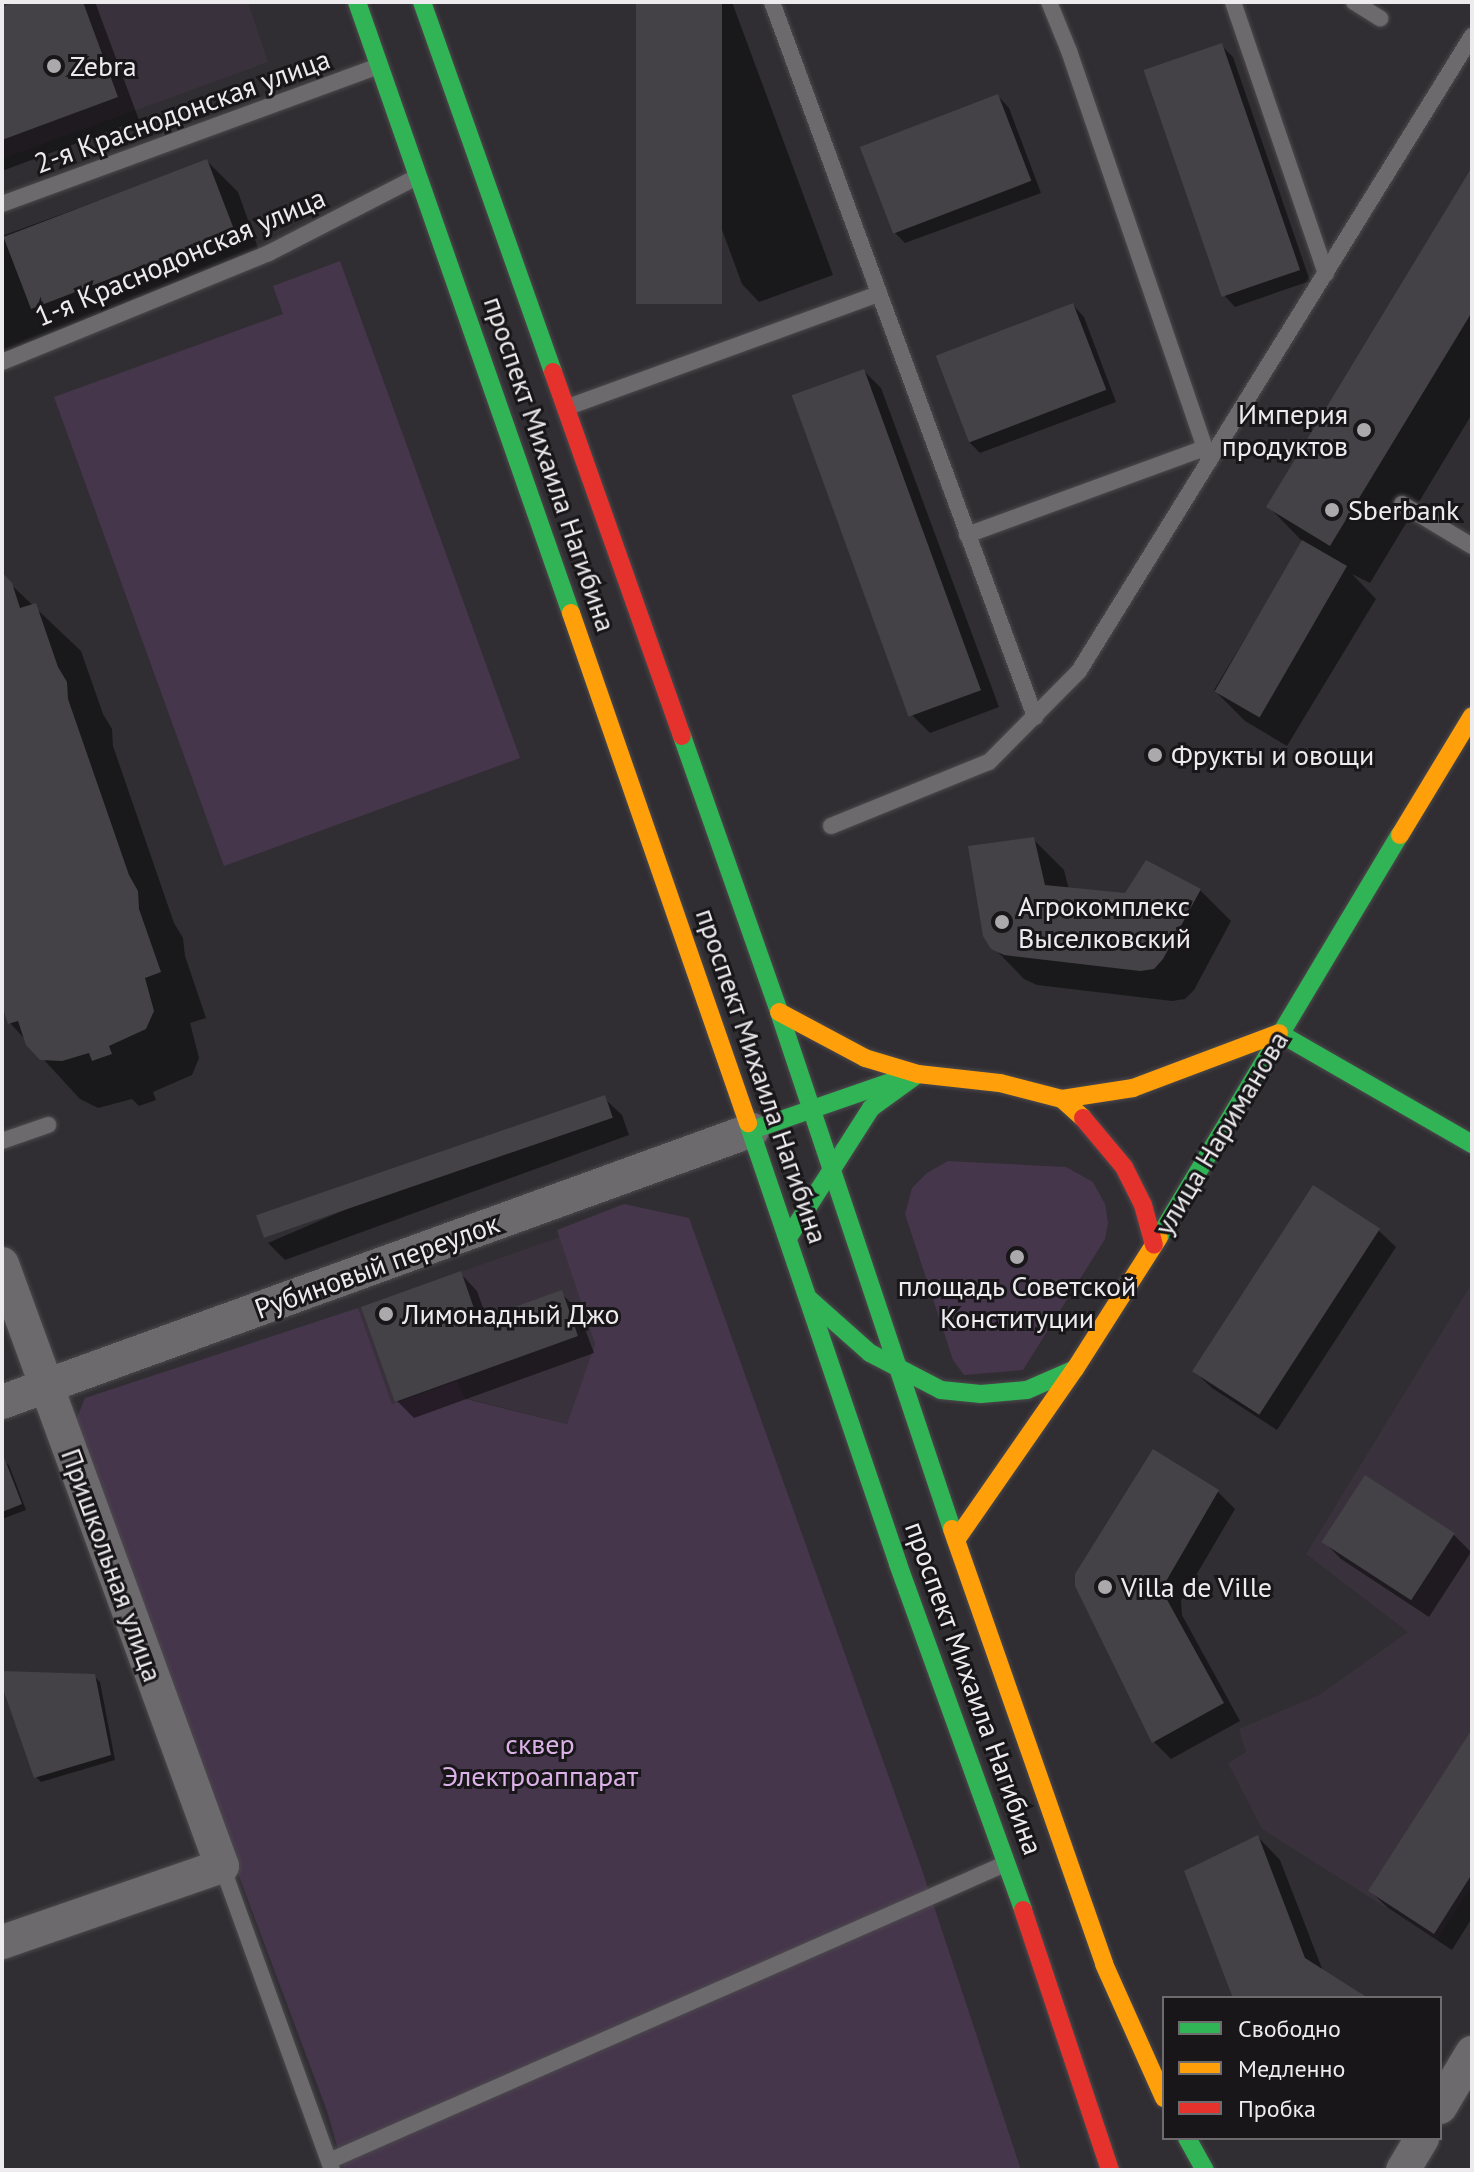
<!DOCTYPE html>
<html>
<head>
<meta charset="utf-8">
<style>
	body { margin:0 }
	#map { position:relative; width:1474px; height:2172px; overflow:hidden; background:#302e32; font-family:"PT Sans",sans-serif }
	div>[style] { position:absolute }
	[style*='--x'] { left:calc(var(--x)*1px); top:calc(var(--y)*1px); width:calc(var(--w)*1px); rotate:calc(var(--a)*1deg) }
	.built>* { inset:0; background:#39313b }
	.green>* { inset:0; background:#46364c }
	.shadow>* { inset:0; background:#0007 }
	.building>* { inset:0; background:#444246; transform-origin:0 0 }
	.roads { filter:drop-shadow(0 0 2px #4c494d) drop-shadow(0 0 2px #4c494d) }
	.lane>* { height:16px; margin:-8px; padding:0 8px; transform-origin:8px; border-radius:8px; background:#6c6a6c }
	.street>* { height:34px; margin:-17px; padding:0 17px; transform-origin:17px; border-radius:17px; background:#6c6a6c }
	.fast>* { height:18px; margin:-9px; padding:0 9px; transform-origin:9px; border-radius:9px; background:#30b455 }
	.slow>* { height:18px; margin:-9px; padding:0 9px; transform-origin:9px; border-radius:9px; background:#ff9f0a }
	.jam>* { height:18px; margin:-9px; padding:0 9px; transform-origin:9px; border-radius:9px; background:#e5322d }
	.dots>* { width:22px; height:22px; translate:-50% -50%; box-sizing:border-box; border:4px solid #181619; border-radius:50% }
	span { translate:-50% -50%; white-space:nowrap; text-align:center; line-height:1.15; -webkit-text-stroke:6px #181619; paint-order:stroke }
	.poi-label { font-size:28px; color:#eeebef }
	.left { translate:0 -50%; text-align:left }
	.right { translate:-100% -50%; text-align:right }
	.street-label { font-size:28px; color:#eeebef }
	.park-label { font-size:28px; color:#dbb1e8 }
	.frame { position:absolute; inset:0; border:4px solid #eeebef; pointer-events:none }
	.legend { position:absolute; left:1162px; top:1996px; width:280px; height:144px; box-sizing:border-box; background:#181619; border:2px solid #6e6b6f; margin:0; padding:10px 14px; list-style:none; font-size:24px; color:#eeebef }
	.legend li { display:flex; align-items:center; gap:16px; height:40px }
	.legend b { width:40px; border:2px solid #6e6b6f }
</style>
</head>
<body>
<div id="map">
	<div class="built">
		<i style="clip-path:polygon(2px 2px,248px 2px,268px 62px,2px 159px)"></i>
		<i style="clip-path:polygon(560px 1237px,595px 1344px,567px 1424px,466px 1398px,457px 1381px,392px 1404px,358px 1308px)"></i>
		<i style="clip-path:polygon(1472px 1283px,1472px 1892px,1468px 1892px,1437px 1940px,1262px 1829px,1228px 1763px,1246px 1752px,1239px 1729px,1319px 1695px,1408px 1632px,1306px 1554px)"></i>
	</div>
	<div class="green">
		<i style="clip-path:polygon(340px 261px,520px 758px,224px 866px,54px 397px,283px 314px,273px 286px)"></i>
		<i style="clip-path:polygon(948px 1161px,1066px 1167px,1093px 1182px,1105px 1204px,1108px 1223px,1105px 1239px,1023px 1370px,964px 1375px,953px 1360px,905px 1214px,912px 1188px,927px 1173px)"></i>
		<i style="clip-path:polygon(624px 1204px,689px 1218px,920px 1864px,1021px 2170px,344px 2170px,327px 2111px,72px 1430px,85px 1398px,358px 1308px,392px 1404px,457px 1381px,466px 1399px,567px 1424px,595px 1344px,557px 1230px)"></i>
	</div>
	<div class="shadow">
		<i style="clip-path:polygon(20px 2px,95px 2px,139px 120px,2px 171px,2px 9px)"></i>
		<i style="clip-path:polygon(638px 2px,732px 2px,833px 275px,759px 302px,742px 284px)"></i>
		<i style="clip-path:polygon(1221px 45px,1233px 57px,1310px 281px,1235px 307px,1224px 295px)"></i>
		<i style="clip-path:polygon(998px 96px,1009px 108px,1041px 193px,905px 243px,893px 231px)"></i>
		<i style="clip-path:polygon(207px 161px,238px 192px,263px 262px,2px 357px,2px 236px)"></i>
		<i style="clip-path:polygon(1472px 171px,1472px 414px,1370px 583px,1352px 574px,1376px 599px,1287px 746px,1245px 721px,1214px 690px,1303px 542px,1268px 506px)"></i>
		<i style="clip-path:polygon(1073px 305px,1084px 317px,1116px 402px,980px 453px,968px 441px)"></i>
		<i style="clip-path:polygon(864px 371px,881px 388px,999px 707px,930px 733px,913px 716px)"></i>
		<i style="clip-path:polygon(2px 576px,81px 651px,103px 714px,112px 729px,113px 746px,174px 923px,183px 938px,185px 956px,206px 1018px,190px 1023px,199px 1058px,192px 1075px,153px 1092px,156px 1100px,139px 1106px,132px 1099px,98px 1108px,80px 1099px,10px 1023px,2px 1001px)"></i>
		<i style="clip-path:polygon(1033px 839px,1064px 870px,1069px 890px,1126px 895px,1200px 890px,1231px 921px,1194px 990px,1185px 999px,1172px 1001px,1037px 985px,1024px 979px,993px 947px)"></i>
		<i style="clip-path:polygon(604px 1098px,622px 1115px,629px 1135px,285px 1260px,268px 1243px)"></i>
		<i style="clip-path:polygon(1378px 1230px,1396px 1247px,1277px 1430px,1212px 1388px,1194px 1371px)"></i>
		<i style="clip-path:polygon(460px 1273px,477px 1291px,487px 1319px,561px 1293px,578px 1310px,594px 1353px,414px 1418px,397px 1401px)"></i>
		<i style="clip-path:polygon(2px 1460px,9px 1465px,26px 1510px,2px 1519px)"></i>
		<i style="clip-path:polygon(1217px 1491px,1235px 1509px,1181px 1601px,1182px 1615px,1240px 1721px,1171px 1759px,1154px 1742px,1077px 1586px)"></i>
		<i style="clip-path:polygon(1454px 1535px,1471px 1552px,1429px 1617px,1341px 1559px,1324px 1542px)"></i>
		<i style="clip-path:polygon(2px 1673px,94px 1676px,100px 1682px,115px 1760px,41px 1782px,36px 1777px)"></i>
		<i style="clip-path:polygon(1472px 1733px,1472px 1918px,1452px 1950px,1388px 1908px,1370px 1891px)"></i>
		<i style="clip-path:polygon(1258px 1837px,1280px 1860px,1323px 1971px,1366px 1998px,1235px 1998px)"></i>
	</div>
	<div class="building">
		<i style="clip-path:polygon(15px 2px,83px 2px,118px 97px,2px 140px,2px 7px)"></i>
		<i style="left:636px;top:2px;width:86px;height:302px"></i>
		<i style="left:1222px;top:43px;width:240px;height:83px;rotate:71deg"></i>
		<i style="left:998px;top:94px;width:93px;height:148px;rotate:69deg"></i>
		<i style="left:207px;top:159px;width:77px;height:218px;rotate:69deg"></i>
		<i style="clip-path:polygon(1472px 167px,1472px 312px,1330px 546px,1266px 507px)"></i>
		<i style="left:1073px;top:303px;width:93px;height:147px;rotate:69deg"></i>
		<i style="left:864px;top:369px;width:342px;height:77px;rotate:70deg"></i>
		<i style="left:1302px;top:540px;width:52px;height:175px;rotate:30deg"></i>
		<i style="clip-path:polygon(2px 572px,12px 583px,20px 608px,36px 603px,58px 667px,67px 682px,68px 699px,129px 875px,138px 891px,139px 909px,161px 972px,145px 978px,154px 1011px,146px 1029px,109px 1046px,112px 1054px,92px 1061px,89px 1053px,62px 1061px,40px 1060px,26px 1045px,18px 1021px,8px 1024px,2px 1005px)"></i>
		<i style="clip-path:polygon(1034px 837px,1045px 885px,1125px 893px,1146px 860px,1201px 889px,1163px 959px,1154px 969px,1140px 971px,1004px 955px,991px 949px,983px 936px,968px 846px)"></i>
		<i style="left:605px;top:1095px;width:24px;height:369px;rotate:71deg"></i>
		<i style="left:1313px;top:1185px;width:80px;height:222px;rotate:33deg"></i>
		<i style="clip-path:polygon(461px 1271px,478px 1320px,562px 1290px,578px 1336px,395px 1402px,361px 1307px)"></i>
		<i style="clip-path:polygon(1153px 1449px,1219px 1490px,1165px 1583px,1165px 1596px,1224px 1703px,1152px 1743px,1075px 1586px,1075px 1574px)"></i>
		<i style="clip-path:polygon(2px 1452px,22px 1504px,2px 1512px)"></i>
		<i style="left:1365px;top:1475px;width:107px;height:80px;rotate:33deg"></i>
		<i style="clip-path:polygon(2px 1671px,95px 1674px,111px 1755px,34px 1778px,2px 1686px)"></i>
		<i style="clip-path:polygon(1472px 1729px,1472px 1874px,1434px 1934px,1368px 1891px)"></i>
		<i style="clip-path:polygon(1258px 1835px,1305px 1958px,1368px 1998px,1233px 1998px,1184px 1871px)"></i>
	</div>
	<div class="roads">
		<div class="lane">
			<i style="--x:772;--y:2;--w:762;--a:69.8"></i>
			<i style="--x:1049;--y:2;--w:53;--a:67.8"></i>
			<i style="--x:1069;--y:51;--w:433;--a:71.1"></i>
			<i style="--x:1233;--y:2;--w:287;--a:71.1"></i>
			<i style="--x:1354;--y:2;--w:31;--a:32"></i>
			<i style="--x:2;--y:204;--w:402;--a:-20.1"></i>
			<i style="--x:2;--y:362;--w:288;--a:-22.2"></i>
			<i style="--x:269;--y:253;--w:164;--a:-27.2"></i>
			<i style="--x:568;--y:407;--w:331;--a:-20"></i>
			<i style="--x:1402;--y:504;--w:82;--a:31"></i>
			<i style="--x:967;--y:535;--w:253;--a:-20.1"></i>
			<i style="--x:831;--y:826;--w:170;--a:-22.1"></i>
			<i style="--x:989;--y:762;--w:128;--a:-45.3"></i>
			<i style="--x:1079;--y:671;--w:747;--a:-58.25"></i>
			<i style="--x:2;--y:1141;--w:49;--a:-19.2"></i>
			<i style="--x:222;--y:1866;--w:323;--a:70.1"></i>
			<i style="--x:329;--y:2161;--w:738;--a:-23.72"></i>
		</div>
		<div class="street">
			<i style="--x:2;--y:1264;--w:641;--a:69.93"></i>
			<i style="--x:222;--y:1866;--w:233;--a:160.9"></i>
			<i style="--x:2;--y:1402;--w:798;--a:-19.93"></i>
			<i style="--x:1440;--y:2107;--w:63;--a:-59.3"></i>
			<i style="--x:1403;--y:2170;--w:37;--a:-59"></i>
		</div>
		<div class="fast">
			<i style="--x:357;--y:2;--w:647;--a:70.7"></i>
			<i style="--x:422;--y:2;--w:393;--a:70.5"></i>
			<i style="--x:682;--y:736;--w:293;--a:70.6"></i>
			<i style="--x:779;--y:1012;--w:545;--a:71.5"></i>
			<i style="--x:1279;--y:1033;--w:223;--a:29.9"></i>
			<i style="--x:748;--y:1123;--w:466;--a:71.2"></i>
			<i style="--x:898;--y:1564;--w:368;--a:70.1"></i>
			<i style="--x:752;--y:1130;--w:152;--a:-19.1"></i>
			<i style="--x:1159;--y:1237;--w:469;--a:-59.1"></i>
			<i style="--x:788;--y:1238;--w:154;--a:-57.4"></i>
			<i style="--x:871;--y:1108;--w:58;--a:-35.9"></i>
			<i style="--x:808;--y:1298;--w:83;--a:41.6"></i>
			<i style="--x:870;--y:1353;--w:80;--a:27.5"></i>
			<i style="--x:941;--y:1390;--w:40;--a:5.7"></i>
			<i style="--x:981;--y:1394;--w:46;--a:-5"></i>
			<i style="--x:1027;--y:1390;--w:52;--a:-23.6"></i>
			<i style="--x:1187;--y:2138;--w:37;--a:61"></i>
		</div>
		<div class="slow">
			<i style="--x:571;--y:613;--w:540;--a:70.86"></i>
			<i style="--x:1400;--y:835;--w:139;--a:-58.8"></i>
			<i style="--x:779;--y:1012;--w:98;--a:28.1"></i>
			<i style="--x:865;--y:1058;--w:55;--a:16.8"></i>
			<i style="--x:918;--y:1074;--w:82;--a:6.3"></i>
			<i style="--x:1000;--y:1083;--w:64;--a:14.5"></i>
			<i style="--x:1062;--y:1099;--w:28;--a:42"></i>
			<i style="--x:1062;--y:1099;--w:72;--a:-8.8"></i>
			<i style="--x:1133;--y:1088;--w:156;--a:-20.6"></i>
			<i style="--x:952;--y:1529;--w:461;--a:70.7"></i>
			<i style="--x:1104;--y:1964;--w:147;--a:65.9"></i>
			<i style="--x:956;--y:1540;--w:208;--a:-55.2"></i>
			<i style="--x:1075;--y:1369;--w:156;--a:-57.5"></i>
		</div>
		<div class="jam">
			<i style="--x:553;--y:372;--w:386;--a:70.5"></i>
			<i style="--x:1083;--y:1118;--w:64;--a:50.1"></i>
			<i style="--x:1124;--y:1167;--w:42;--a:63.4"></i>
			<i style="--x:1143;--y:1205;--w:41;--a:74.6"></i>
			<i style="--x:1023;--y:1910;--w:274;--a:71.5"></i>
		</div>
	</div>
	<div class="dots">
		<i style="left:54px;top:66px;background:#aca9ad"></i>
		<i style="left:1364px;top:430px;background:#aca9ad"></i>
		<i style="left:1332px;top:510px;background:#aca9ad"></i>
		<i style="left:1155px;top:755px;background:#aca9ad"></i>
		<i style="left:1002px;top:922px;background:#aca9ad"></i>
		<i style="left:1017px;top:1257px;background:#aca9ad"></i>
		<i style="left:386px;top:1314px;background:#aca9ad"></i>
		<i style="left:1105px;top:1587px;background:#aca9ad"></i>
	</div>
	<div class="poi-label">
		<span class="left" style="left:70px;top:66px">Zebra</span>
		<span class="right" style="left:1348px;top:430px">Империя<br>продуктов</span>
		<span class="left" style="left:1348px;top:510px">Sberbank</span>
		<span class="left" style="left:1171px;top:755px">Фрукты и овощи</span>
		<span class="left" style="left:1018px;top:922px">Агрокомплекс<br>Выселковский</span>
		<span style="left:1017px;top:1302px">площадь Советской<br>Конституции</span>
		<span class="left" style="left:402px;top:1314px">Лимонадный Джо</span>
		<span class="left" style="left:1121px;top:1587px">Villa de Ville</span>
	</div>
	<div class="street-label">
		<span style="left:182px;top:111px;rotate:-20deg">2-я Краснодонская улица</span>
		<span style="left:180px;top:257px;rotate:-23deg">1-я Краснодонская улица</span>
		<span style="left:550px;top:464px;rotate:71deg">проспект Михаила Нагибина</span>
		<span style="left:762px;top:1076px;rotate:71deg">проспект Михаила Нагибина</span>
		<span style="left:1221px;top:1133px;rotate:-59deg">улица Нариманова</span>
		<span style="left:377px;top:1266px;rotate:-20deg">Рубиновый переулок</span>
		<span style="left:112px;top:1565px;rotate:70deg">Пришкольная улица</span>
		<span style="left:974px;top:1688px;rotate:70deg">проспект Михаила Нагибина</span>
	</div>
	<div class="park-label">
		<span style="left:540px;top:1760px">cквер<br>Электроаппарат</span>
	</div>
	<div class="frame"></div>
	<ul class="legend">
	<li><b style="height:10px;background:#30b455"></b>Свободно</li>
	<li><b style="height:10px;background:#ff9f0a"></b>Медленно</li>
	<li><b style="height:10px;background:#e5322d"></b>Пробка</li>
	</ul>
</div>
</body>
</html>
